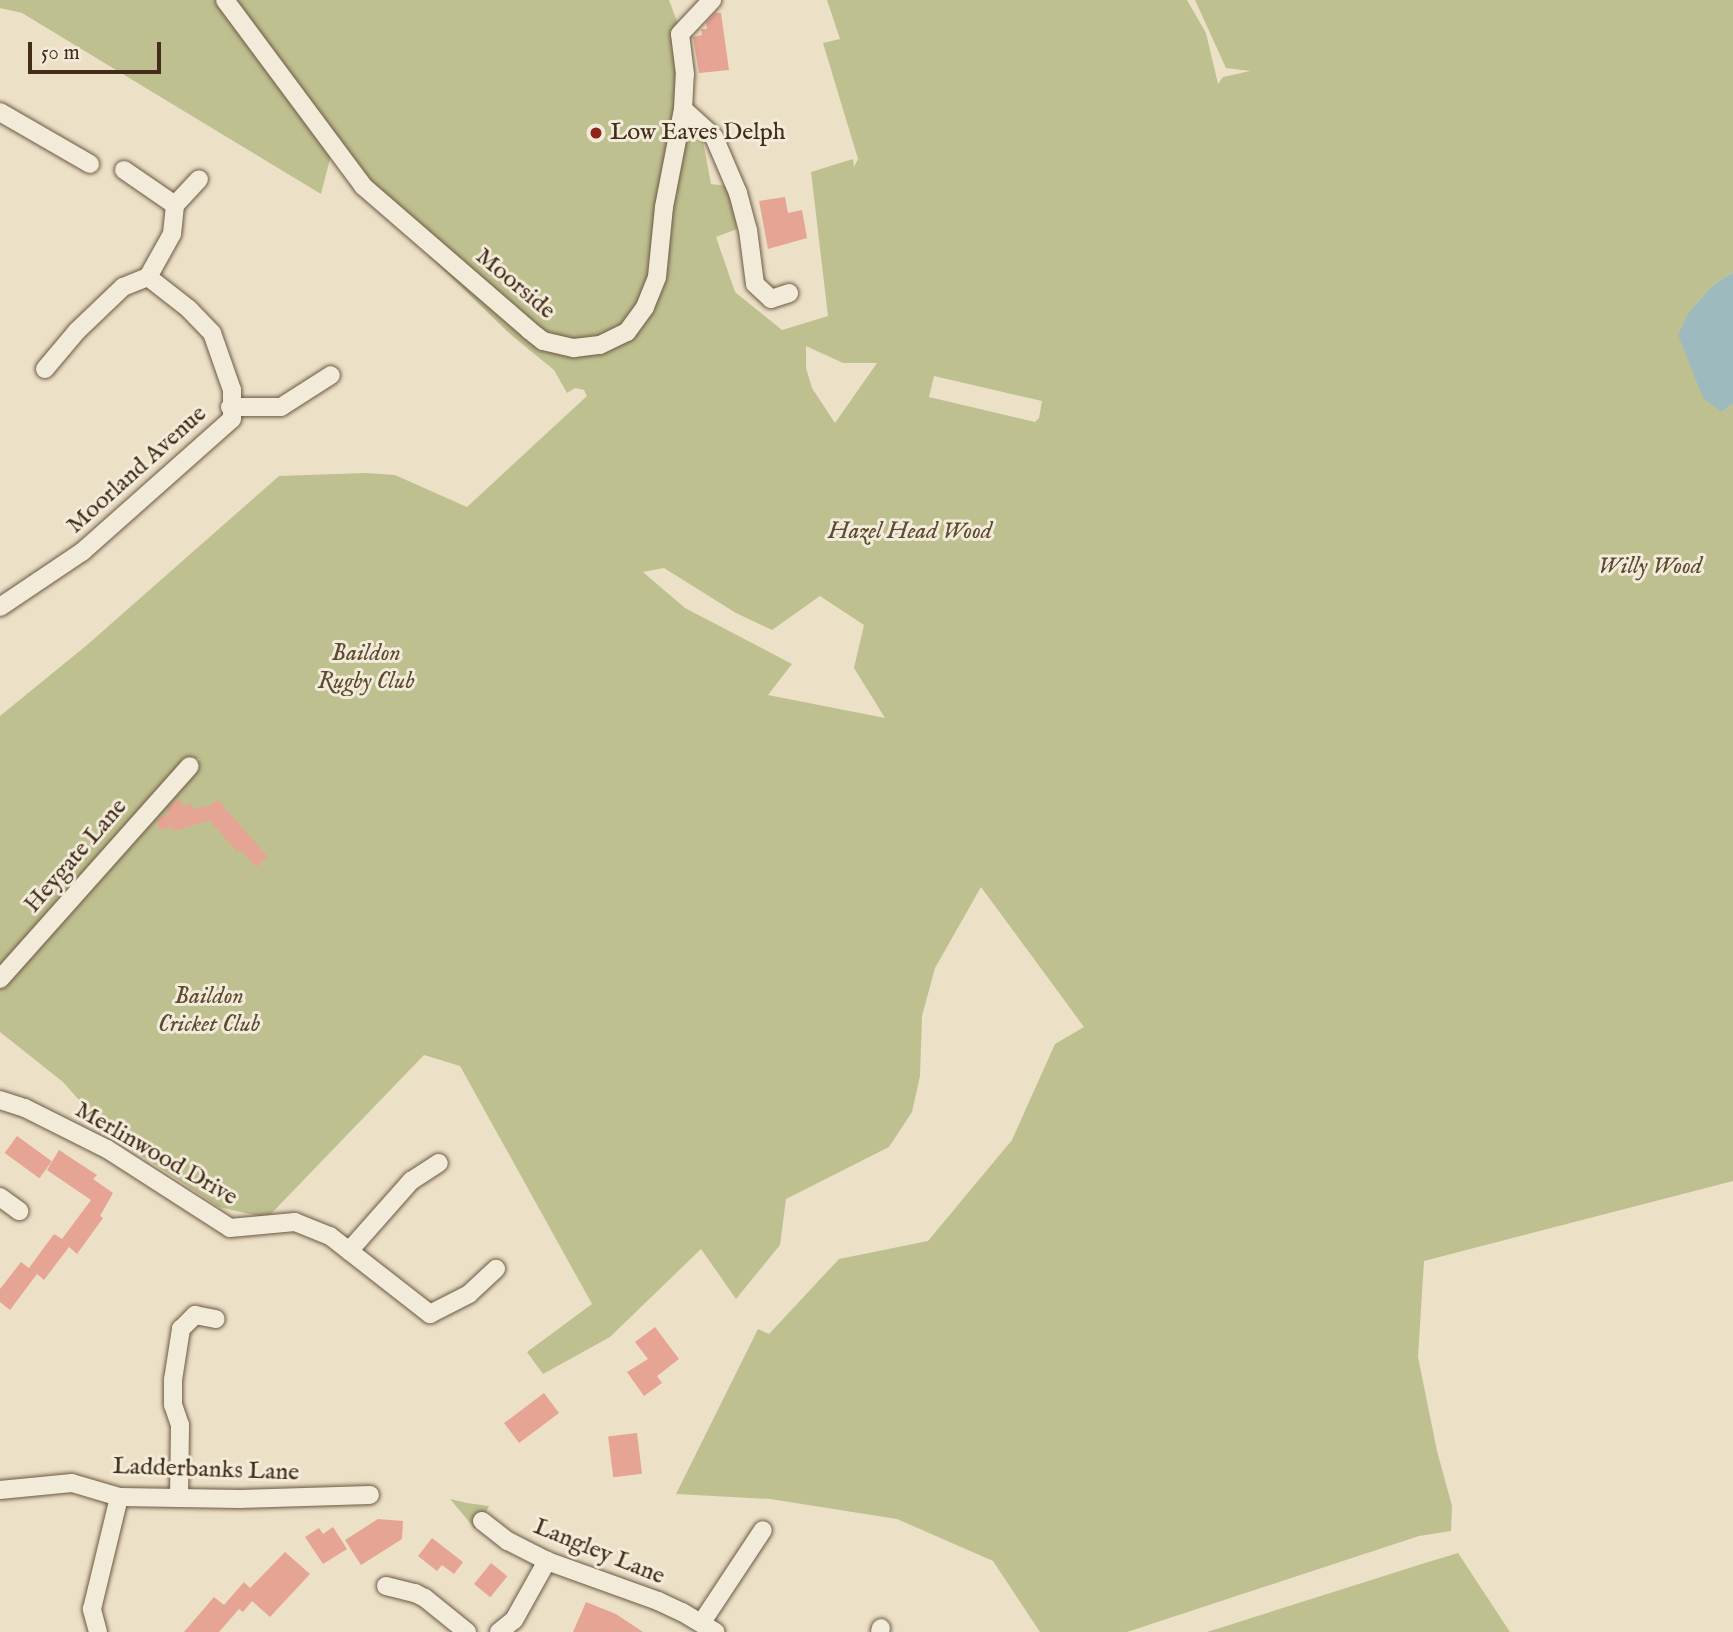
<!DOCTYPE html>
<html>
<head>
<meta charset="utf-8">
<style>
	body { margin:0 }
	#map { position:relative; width:1733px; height:1632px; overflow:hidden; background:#ece0c6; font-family:"IM FELL English",serif }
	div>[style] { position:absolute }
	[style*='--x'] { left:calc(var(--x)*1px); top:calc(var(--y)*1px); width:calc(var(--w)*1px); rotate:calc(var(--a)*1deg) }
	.green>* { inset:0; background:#bfc090 }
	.water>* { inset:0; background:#9dbabf }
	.building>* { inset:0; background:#e6a494; transform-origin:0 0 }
	.roads { filter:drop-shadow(0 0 2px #6d5944) drop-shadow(0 0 2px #6d5944) }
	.minor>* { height:18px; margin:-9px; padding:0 9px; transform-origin:9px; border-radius:9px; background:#f3ebda }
	.dots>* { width:19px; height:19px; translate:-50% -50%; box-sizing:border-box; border:4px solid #f3ebda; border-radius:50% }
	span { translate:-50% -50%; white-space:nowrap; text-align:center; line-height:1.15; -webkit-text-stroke:6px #f3ebda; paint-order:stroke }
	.poi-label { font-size:24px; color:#432c19 }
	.left { translate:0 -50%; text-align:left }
	.street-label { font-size:24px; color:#432c19 }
	.park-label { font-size:24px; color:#5c4a31; font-style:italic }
	.scale { position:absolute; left:28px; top:42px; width:133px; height:32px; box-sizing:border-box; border:4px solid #432c19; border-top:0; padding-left:9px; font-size:21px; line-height:24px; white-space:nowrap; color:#432c19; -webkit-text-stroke:5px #f3ebda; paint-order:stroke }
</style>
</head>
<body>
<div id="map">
	<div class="green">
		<i style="clip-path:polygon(0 0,224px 0,332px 151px,321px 194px,22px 13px,0 8px)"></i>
		<i style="clip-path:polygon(evenodd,234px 0,669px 0,685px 43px,682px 137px,703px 141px,711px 184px,734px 187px,732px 204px,737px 229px,716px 237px,735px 292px,782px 330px,828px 316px,811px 172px,853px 159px,854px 167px,858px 159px,823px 43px,840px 39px,827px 0,1187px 0,1206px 33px,1218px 84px,1223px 77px,1250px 71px,1226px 68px,1195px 0,1733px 0,1733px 272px,1711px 287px,1689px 312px,1722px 412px,1733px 404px,1733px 1181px,1424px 1261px,1418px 1357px,1437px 1451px,1452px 1506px,1451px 1531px,1419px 1536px,1127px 1632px,1040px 1632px,993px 1561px,897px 1519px,770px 1499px,676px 1494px,758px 1329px,769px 1334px,839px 1259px,928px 1241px,1012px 1140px,1055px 1044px,1084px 1027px,981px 887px,935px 968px,922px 1016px,920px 1076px,912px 1112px,889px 1147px,786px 1199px,780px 1245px,736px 1299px,701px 1249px,610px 1337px,543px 1374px,527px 1352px,592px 1304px,460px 1066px,424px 1055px,267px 1218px,219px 1207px,110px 1135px,63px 1082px,0 1032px,0 983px,24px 958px,32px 958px,39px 948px,38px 943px,200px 759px,189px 758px,0 967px,0 716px,87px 645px,279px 476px,365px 473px,395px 475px,467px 507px,587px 396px,584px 390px,575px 388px,567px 393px,554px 370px,510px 334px,396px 224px,234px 0,806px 346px,843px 363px,877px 363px,835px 423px,812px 388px,806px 368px,806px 346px,234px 0,934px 376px,1042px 401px,1039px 418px,1035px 422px,929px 397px,934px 376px,234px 0,664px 568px,736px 613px,772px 630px,820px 596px,864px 625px,854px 668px,885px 718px,768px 695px,792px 664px,685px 608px,643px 572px,664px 568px)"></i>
		<i style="clip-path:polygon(450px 1499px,467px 1503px,489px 1506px,482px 1521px,475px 1529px)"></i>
		<i style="clip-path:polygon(1458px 1553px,1510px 1632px,1207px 1632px,1425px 1563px)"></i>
	</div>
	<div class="water">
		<i style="clip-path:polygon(1733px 272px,1733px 404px,1722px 412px,1703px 398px,1678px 335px,1689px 312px,1711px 287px)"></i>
	</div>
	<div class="building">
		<i style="clip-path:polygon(715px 13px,721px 13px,729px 70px,699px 73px,693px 37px,702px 35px,701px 29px,707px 29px,706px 23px)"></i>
		<i style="clip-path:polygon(785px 197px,788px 213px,802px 210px,807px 238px,768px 249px,759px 201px)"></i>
		<i style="clip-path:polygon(181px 800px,184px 807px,191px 803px,194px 809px,211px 805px,218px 800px,268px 857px,256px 867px,240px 849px,237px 852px,209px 820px,174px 831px,172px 827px,159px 830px,158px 819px,169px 813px,168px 808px,172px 803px)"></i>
		<i style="left:17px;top:1136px;width:43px;height:21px;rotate:36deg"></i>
		<i style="clip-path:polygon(59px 1150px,97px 1175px,93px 1179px,113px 1193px,100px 1216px,103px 1218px,77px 1254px,69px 1247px,44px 1280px,37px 1274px,10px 1310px,0 1302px,0 1289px,21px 1262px,29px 1268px,54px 1234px,62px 1239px,91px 1200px,47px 1170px)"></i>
		<i style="clip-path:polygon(655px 1327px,679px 1359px,657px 1376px,662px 1383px,644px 1396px,627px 1372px,648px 1359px,635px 1342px)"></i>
		<i style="left:544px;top:1393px;width:25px;height:50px;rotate:53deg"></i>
		<i style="left:637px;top:1433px;width:41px;height:29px;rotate:83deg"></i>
		<i style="clip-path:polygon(378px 1519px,403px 1521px,402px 1539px,361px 1565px,345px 1540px)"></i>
		<i style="clip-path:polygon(333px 1527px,347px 1549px,323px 1564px,305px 1537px,319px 1528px,323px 1534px)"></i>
		<i style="clip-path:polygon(432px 1538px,463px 1562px,454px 1574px,442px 1565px,437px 1571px,418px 1556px)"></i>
		<i style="clip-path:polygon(285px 1552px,310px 1574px,270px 1617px,252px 1601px,243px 1612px,239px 1609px,219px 1632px,184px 1632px,214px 1597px,224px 1605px,244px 1582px,250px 1588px)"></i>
		<i style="left:491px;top:1563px;width:21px;height:27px;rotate:39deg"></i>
		<i style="clip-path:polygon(586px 1602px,616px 1614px,643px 1632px,573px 1632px)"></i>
	</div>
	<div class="roads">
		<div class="minor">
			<i style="--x:225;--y:0;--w:232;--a:53.4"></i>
			<i style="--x:363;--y:186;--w:220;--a:40.9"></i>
			<i style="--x:529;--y:330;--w:18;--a:38"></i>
			<i style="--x:543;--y:341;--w:32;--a:13"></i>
			<i style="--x:574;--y:348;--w:26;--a:-7"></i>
			<i style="--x:600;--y:345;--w:30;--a:-26"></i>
			<i style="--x:627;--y:332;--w:31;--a:-54"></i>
			<i style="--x:645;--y:307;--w:32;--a:-68"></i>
			<i style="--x:657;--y:277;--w:70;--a:-84.3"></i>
			<i style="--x:664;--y:207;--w:100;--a:-79"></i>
			<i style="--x:683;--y:109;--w:35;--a:-87"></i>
			<i style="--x:685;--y:74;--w:40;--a:-97.1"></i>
			<i style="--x:680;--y:34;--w:47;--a:-46.7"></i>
			<i style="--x:683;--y:109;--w:42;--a:42.1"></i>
			<i style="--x:714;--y:137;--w:61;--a:66.8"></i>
			<i style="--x:738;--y:193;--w:38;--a:75"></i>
			<i style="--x:748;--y:230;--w:54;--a:82.6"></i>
			<i style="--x:755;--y:284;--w:22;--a:43"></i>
			<i style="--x:771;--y:299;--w:19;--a:-18"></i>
			<i style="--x:0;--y:112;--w:104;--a:30"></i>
			<i style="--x:124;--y:170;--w:62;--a:34.5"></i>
			<i style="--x:45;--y:369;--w:50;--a:-49.9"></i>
			<i style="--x:77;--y:331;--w:64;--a:-43.7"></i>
			<i style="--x:123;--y:287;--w:27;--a:-22"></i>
			<i style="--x:148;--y:277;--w:49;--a:-60.8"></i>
			<i style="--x:172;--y:234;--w:29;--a:-84"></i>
			<i style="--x:175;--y:205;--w:35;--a:-47"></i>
			<i style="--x:230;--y:407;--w:51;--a:0"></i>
			<i style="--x:281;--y:407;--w:59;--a:-32.6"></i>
			<i style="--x:0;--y:607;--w:99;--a:-33.9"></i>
			<i style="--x:82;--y:552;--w:200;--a:-41.6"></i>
			<i style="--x:232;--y:419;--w:29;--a:-90"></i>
			<i style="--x:232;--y:390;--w:60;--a:-109.3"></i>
			<i style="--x:212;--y:333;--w:33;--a:-134"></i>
			<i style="--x:189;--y:309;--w:52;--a:-142"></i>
			<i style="--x:0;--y:979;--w:285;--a:-48.3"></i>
			<i style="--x:0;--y:1100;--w:26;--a:18"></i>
			<i style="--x:25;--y:1108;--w:92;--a:26.6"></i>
			<i style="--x:107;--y:1149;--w:146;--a:32.7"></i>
			<i style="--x:230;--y:1228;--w:65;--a:-5.3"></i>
			<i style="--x:295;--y:1222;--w:38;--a:22"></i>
			<i style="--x:330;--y:1236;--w:127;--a:38"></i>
			<i style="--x:430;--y:1314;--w:44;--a:-27.1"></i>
			<i style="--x:469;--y:1294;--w:37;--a:-43"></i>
			<i style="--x:0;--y:1197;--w:24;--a:36"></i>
			<i style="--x:349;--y:1251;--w:94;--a:-48.5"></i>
			<i style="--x:411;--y:1181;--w:33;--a:-33"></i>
			<i style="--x:0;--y:1490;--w:72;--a:-5.6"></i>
			<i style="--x:72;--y:1483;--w:49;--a:16.6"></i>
			<i style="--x:119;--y:1497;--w:121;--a:0.9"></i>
			<i style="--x:240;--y:1499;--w:130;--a:-1.8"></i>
			<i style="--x:179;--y:1498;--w:73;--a:-89.2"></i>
			<i style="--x:180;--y:1425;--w:21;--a:-109"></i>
			<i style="--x:173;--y:1405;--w:25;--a:-90"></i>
			<i style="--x:173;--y:1380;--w:52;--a:-81.1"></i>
			<i style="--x:181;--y:1329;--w:20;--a:-45"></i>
			<i style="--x:195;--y:1315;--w:21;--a:11"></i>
			<i style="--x:482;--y:1521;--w:33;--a:38"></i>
			<i style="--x:508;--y:1541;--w:44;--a:27.1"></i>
			<i style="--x:547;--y:1561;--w:118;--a:19.8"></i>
			<i style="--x:658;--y:1601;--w:26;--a:25"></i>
			<i style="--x:682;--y:1612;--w:39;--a:31"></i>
			<i style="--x:386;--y:1586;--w:30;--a:14"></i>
			<i style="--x:415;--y:1593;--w:11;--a:27"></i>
			<i style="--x:425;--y:1598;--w:54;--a:39"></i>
			<i style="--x:702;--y:1622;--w:110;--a:-56.5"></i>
			<i style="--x:98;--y:1632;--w:24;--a:-105"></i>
			<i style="--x:92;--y:1609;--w:115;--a:-76.4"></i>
			<i style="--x:499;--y:1632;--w:19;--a:-39"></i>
			<i style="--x:514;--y:1620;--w:68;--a:-60.8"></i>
			<i style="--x:880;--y:1632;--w:4;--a:-76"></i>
		</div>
	</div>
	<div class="dots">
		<i style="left:596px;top:133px;background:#8f2418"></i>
	</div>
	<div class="poi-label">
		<span class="left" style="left:610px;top:133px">Low Eaves Delph</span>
	</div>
	<div class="street-label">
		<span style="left:515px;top:284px;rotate:40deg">Moorside</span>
		<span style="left:137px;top:470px;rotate:-42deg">Moorland Avenue</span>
		<span style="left:76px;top:856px;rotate:-49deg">Heygate Lane</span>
		<span style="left:156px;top:1154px;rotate:30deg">Merlinwood Drive</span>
		<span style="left:206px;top:1470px;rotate:2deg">Ladderbanks Lane</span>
		<span style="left:599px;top:1552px;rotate:22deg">Langley Lane</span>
	</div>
	<div class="park-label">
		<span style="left:910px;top:532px">Hazel Head Wood</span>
		<span style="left:1650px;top:567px">Willy Wood</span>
		<span style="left:366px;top:668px">Baildon<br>Rugby Club</span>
		<span style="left:209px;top:1011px">Baildon<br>Cricket Club</span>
	</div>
	<div class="scale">50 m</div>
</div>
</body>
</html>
